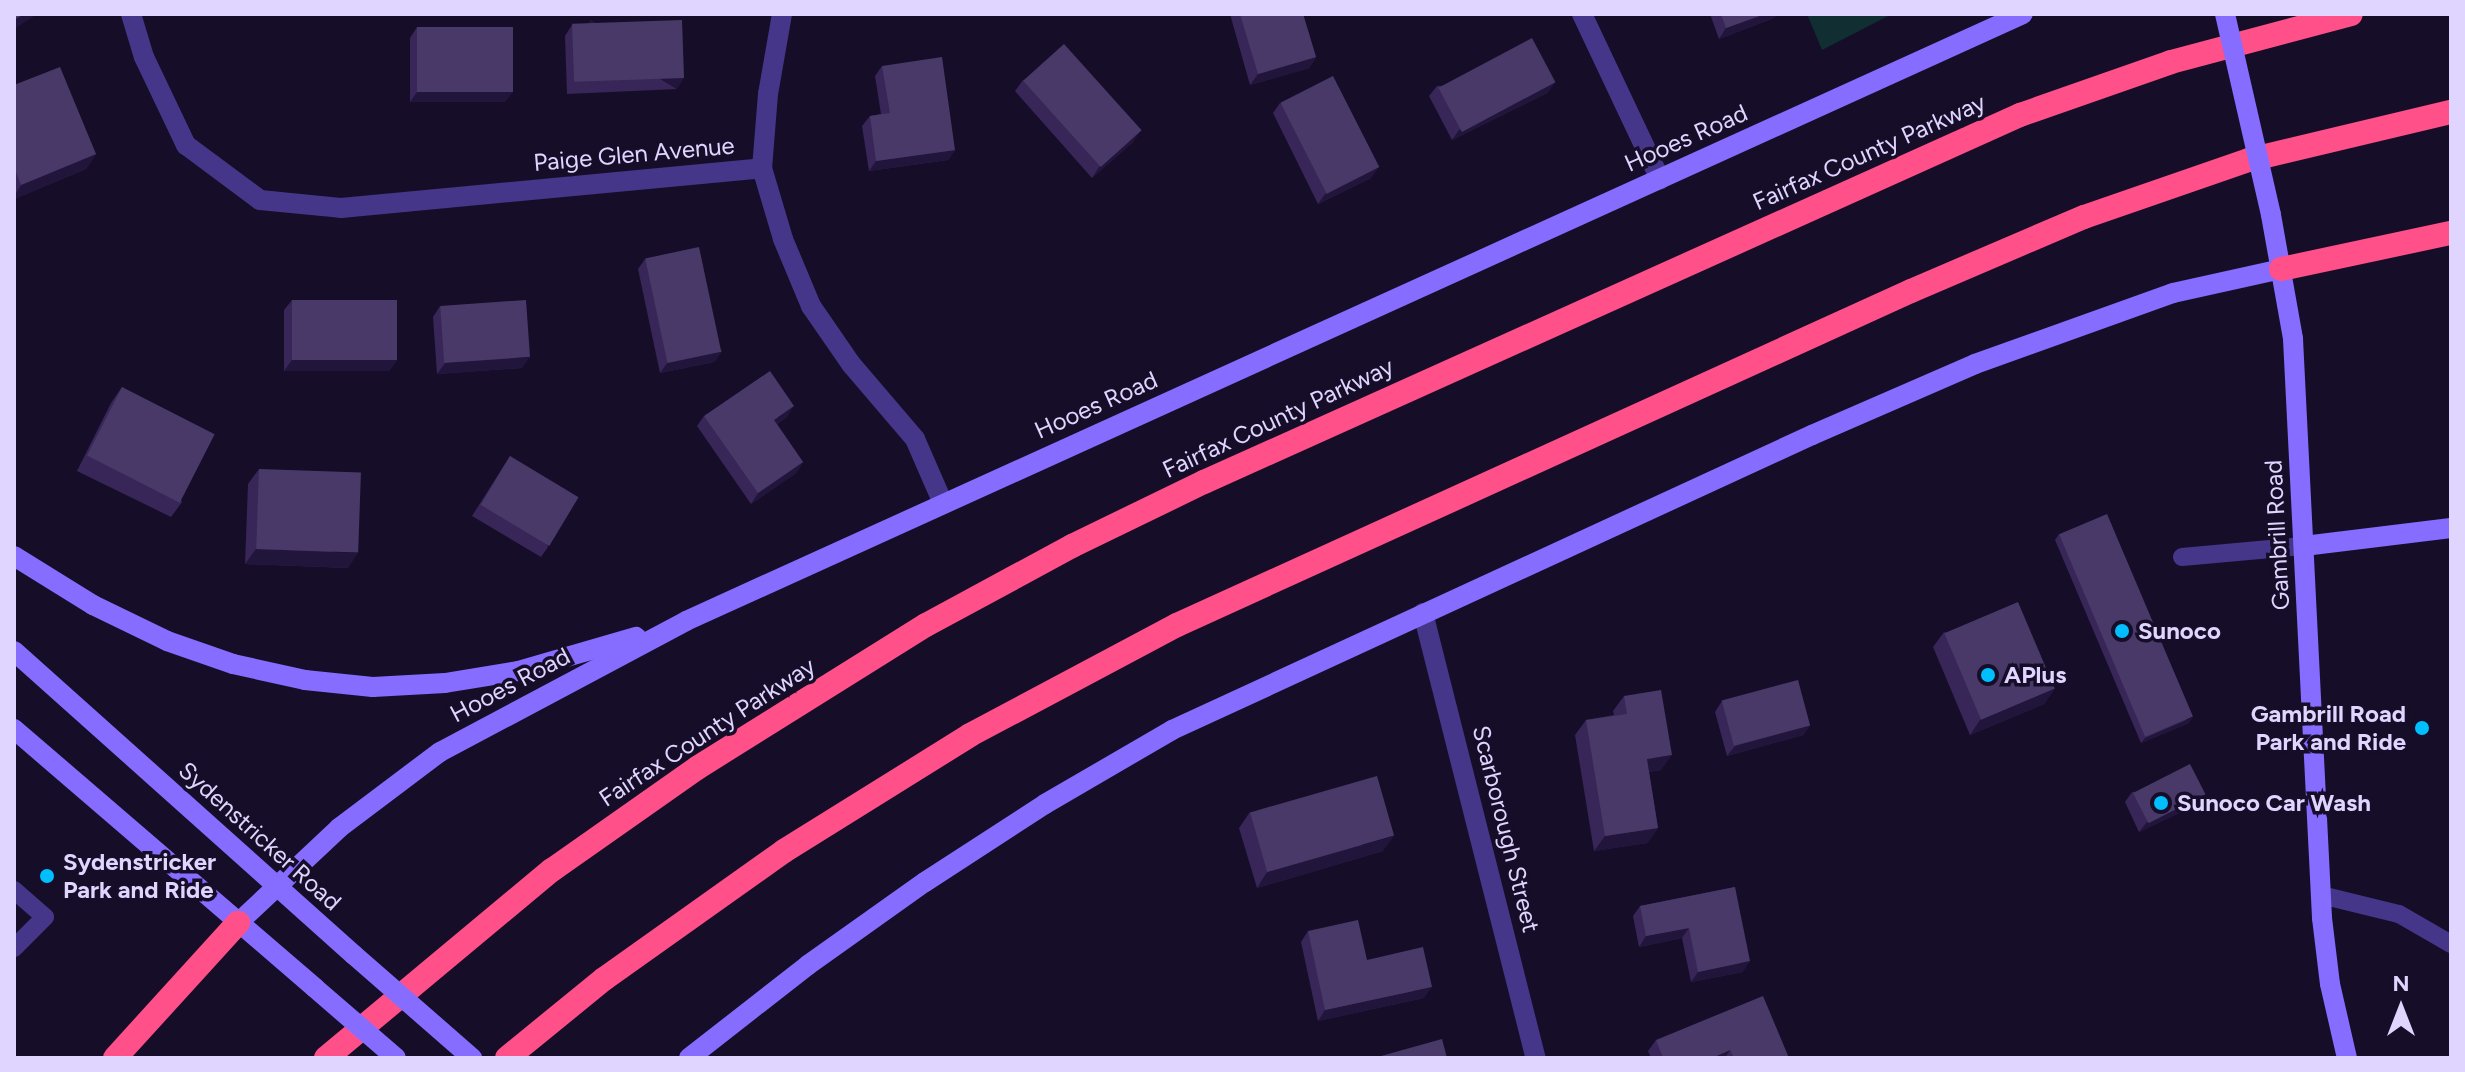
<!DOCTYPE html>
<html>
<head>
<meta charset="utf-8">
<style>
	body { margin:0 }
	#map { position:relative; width:2465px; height:1072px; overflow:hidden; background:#160e28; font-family:Figtree,sans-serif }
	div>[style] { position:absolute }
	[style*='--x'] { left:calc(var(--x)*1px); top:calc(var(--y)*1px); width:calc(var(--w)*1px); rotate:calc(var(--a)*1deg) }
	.green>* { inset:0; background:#112e32 }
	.lane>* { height:18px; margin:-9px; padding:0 9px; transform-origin:9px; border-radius:9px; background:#46368a }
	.street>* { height:20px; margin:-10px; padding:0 10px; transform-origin:10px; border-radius:10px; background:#46368a }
	.secondary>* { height:20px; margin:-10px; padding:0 10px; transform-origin:10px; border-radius:10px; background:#866cff }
	.highway>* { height:24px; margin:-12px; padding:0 12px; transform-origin:12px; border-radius:12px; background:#ff5089 }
	.secondary-bridge>* { height:20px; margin:-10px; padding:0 10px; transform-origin:10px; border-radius:10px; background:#866cff }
	.wall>* { inset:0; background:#372657 }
	.shaded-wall>* { inset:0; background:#22153c; transform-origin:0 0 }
	.building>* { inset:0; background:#493969; transform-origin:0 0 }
	.dots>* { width:22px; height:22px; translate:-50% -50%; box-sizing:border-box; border:4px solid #160e28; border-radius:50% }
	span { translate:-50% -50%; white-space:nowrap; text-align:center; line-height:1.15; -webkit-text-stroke:7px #160e28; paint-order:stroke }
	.street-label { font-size:24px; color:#e0d5ff }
	.poi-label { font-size:24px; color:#e0d5ff; font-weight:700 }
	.left { translate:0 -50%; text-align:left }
	.right { translate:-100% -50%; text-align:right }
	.frame { position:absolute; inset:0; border:16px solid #e0d5ff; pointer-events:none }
	.north { position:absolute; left:2361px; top:968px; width:80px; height:80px; -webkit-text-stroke:6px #160e28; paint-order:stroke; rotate:0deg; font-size:22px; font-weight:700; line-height:32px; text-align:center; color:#e0d5ff }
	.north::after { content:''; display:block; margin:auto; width:28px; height:36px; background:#e0d5ff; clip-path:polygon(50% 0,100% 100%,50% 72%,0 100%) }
</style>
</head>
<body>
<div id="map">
	<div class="green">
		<i style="clip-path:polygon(1807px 14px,1892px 14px,1822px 50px)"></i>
	</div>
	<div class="lane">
		<i style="--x:2182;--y:557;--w:122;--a:-5.2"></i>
		<i style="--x:14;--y:890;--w:41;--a:41.1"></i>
		<i style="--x:45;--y:917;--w:44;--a:135"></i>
		<i style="--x:2321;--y:895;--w:80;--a:13.7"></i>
		<i style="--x:2399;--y:914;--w:60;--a:30"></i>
	</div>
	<div class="street">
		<i style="--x:131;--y:14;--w:45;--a:73.2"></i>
		<i style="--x:144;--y:57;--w:98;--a:64.5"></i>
		<i style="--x:186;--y:145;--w:92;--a:36.6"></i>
		<i style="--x:260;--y:200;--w:81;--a:5.6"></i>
		<i style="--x:341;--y:208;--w:423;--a:-5.4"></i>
		<i style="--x:782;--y:14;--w:81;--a:99.9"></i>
		<i style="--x:768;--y:94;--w:74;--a:94.6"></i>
		<i style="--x:762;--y:168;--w:74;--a:73.5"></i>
		<i style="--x:783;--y:239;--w:73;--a:67.3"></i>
		<i style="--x:811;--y:306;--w:70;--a:55.4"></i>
		<i style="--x:851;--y:364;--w:99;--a:49.5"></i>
		<i style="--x:915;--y:439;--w:70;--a:66.4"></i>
		<i style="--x:1582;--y:14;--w:183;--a:64.7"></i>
		<i style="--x:1423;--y:613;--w:459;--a:75.8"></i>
	</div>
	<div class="secondary">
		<i style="--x:2271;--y:215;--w:126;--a:79.9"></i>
		<i style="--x:2293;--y:339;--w:580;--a:87.13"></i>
		<i style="--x:2322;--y:918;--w:66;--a:83.1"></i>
		<i style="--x:2330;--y:984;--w:76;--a:77.1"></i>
		<i style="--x:2304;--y:546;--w:148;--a:-7"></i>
		<i style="--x:14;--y:556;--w:93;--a:31.8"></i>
		<i style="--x:93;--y:605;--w:82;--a:25.9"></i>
		<i style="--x:167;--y:641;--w:70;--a:19.2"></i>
		<i style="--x:233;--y:664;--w:74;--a:12.5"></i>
		<i style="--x:305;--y:680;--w:68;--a:5.9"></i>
		<i style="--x:373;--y:687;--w:72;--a:-3.2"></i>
		<i style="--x:445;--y:683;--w:74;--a:-9.3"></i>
		<i style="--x:518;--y:671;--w:123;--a:-16.1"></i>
		<i style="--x:14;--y:651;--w:456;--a:41.8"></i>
		<i style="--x:14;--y:729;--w:397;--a:40.7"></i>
		<i style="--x:238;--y:923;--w:139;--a:-43.2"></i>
		<i style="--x:339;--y:828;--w:126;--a:-37"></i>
		<i style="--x:440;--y:752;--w:279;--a:-28"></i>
		<i style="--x:686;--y:621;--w:1468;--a:-24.42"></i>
		<i style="--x:689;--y:1058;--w:151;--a:-38"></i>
		<i style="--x:808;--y:965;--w:143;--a:-35.4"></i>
		<i style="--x:925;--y:882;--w:143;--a:-33"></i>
		<i style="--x:1045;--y:804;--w:147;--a:-30.2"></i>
		<i style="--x:1172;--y:730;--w:705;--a:-24.75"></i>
		<i style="--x:1812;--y:435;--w:178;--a:-23.5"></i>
		<i style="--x:1975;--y:364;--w:210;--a:-19.7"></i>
		<i style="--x:2173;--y:293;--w:111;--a:-12.5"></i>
	</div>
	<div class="highway">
		<i style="--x:2281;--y:269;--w:174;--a:-12"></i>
		<i style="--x:115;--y:1058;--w:183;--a:-47.7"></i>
		<i style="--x:326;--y:1058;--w:294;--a:-39.8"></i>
		<i style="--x:552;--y:870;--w:177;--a:-35.1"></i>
		<i style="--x:697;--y:768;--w:270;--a:-32"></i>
		<i style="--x:926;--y:625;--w:166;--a:-28.4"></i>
		<i style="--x:1072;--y:546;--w:147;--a:-25.9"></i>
		<i style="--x:1204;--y:482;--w:895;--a:-24.22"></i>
		<i style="--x:2020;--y:115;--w:160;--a:-19.3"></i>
		<i style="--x:2171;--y:62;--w:186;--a:-14.9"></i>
		<i style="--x:507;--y:1058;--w:125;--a:-39.2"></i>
		<i style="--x:604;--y:979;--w:221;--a:-35.4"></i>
		<i style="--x:784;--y:851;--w:219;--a:-31.9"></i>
		<i style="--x:970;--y:735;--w:234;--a:-28"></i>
		<i style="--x:1177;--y:625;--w:806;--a:-24.47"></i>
		<i style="--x:1911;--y:291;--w:188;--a:-23.2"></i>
		<i style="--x:2084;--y:217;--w:175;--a:-19.1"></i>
		<i style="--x:2249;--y:160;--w:208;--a:-13.4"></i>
	</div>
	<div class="secondary-bridge">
		<i style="--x:2225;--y:14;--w:206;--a:77.1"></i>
		<i style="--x:354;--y:955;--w:157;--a:41.1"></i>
		<i style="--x:315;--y:988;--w:107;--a:40.8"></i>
	</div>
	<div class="wall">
		<i style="clip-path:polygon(1230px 14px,1303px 14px,1316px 57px,1309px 68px,1250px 85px)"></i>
		<i style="clip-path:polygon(1710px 14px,1777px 14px,1774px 18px,1719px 39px)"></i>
		<i style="clip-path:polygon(572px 25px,677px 89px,567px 94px,565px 36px)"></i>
		<i style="clip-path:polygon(417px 27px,505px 102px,410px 102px,410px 38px)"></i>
		<i style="clip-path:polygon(882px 66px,955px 150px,948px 160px,869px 171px,862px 126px,870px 116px,881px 114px,875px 76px)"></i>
		<i style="clip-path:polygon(1023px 80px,1133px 142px,1092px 178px,1015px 91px)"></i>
		<i style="clip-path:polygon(1555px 82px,1547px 93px,1452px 140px,1429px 96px,1437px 86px)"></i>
		<i style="clip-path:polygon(14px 85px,96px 154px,86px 169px,14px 199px)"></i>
		<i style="clip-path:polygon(1280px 103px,1371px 178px,1318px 204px,1273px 113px)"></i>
		<i style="clip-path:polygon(645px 259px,722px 351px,714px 362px,660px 373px,638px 269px)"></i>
		<i style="clip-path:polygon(292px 300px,397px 360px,389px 371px,284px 371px,284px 310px)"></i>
		<i style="clip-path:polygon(440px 306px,522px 368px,437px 374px,433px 317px)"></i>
		<i style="clip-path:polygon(122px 387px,182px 502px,171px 517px,77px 471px,111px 403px)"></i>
		<i style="clip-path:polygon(704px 416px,787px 417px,777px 424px,803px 462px,796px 473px,751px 504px,697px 426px)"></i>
		<i style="clip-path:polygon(510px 456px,548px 547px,541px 557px,472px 516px)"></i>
		<i style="clip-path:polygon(259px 469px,348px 568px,245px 564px,248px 484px)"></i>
		<i style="clip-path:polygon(2059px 534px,2189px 723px,2141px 743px,2055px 540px)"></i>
		<i style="clip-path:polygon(1944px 632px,2055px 688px,2044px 704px,1970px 735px,1933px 647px)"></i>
		<i style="clip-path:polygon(1624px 696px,1661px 770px,1649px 772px,1658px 828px,1647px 843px,1594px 851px,1575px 735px,1586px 720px,1614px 715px,1613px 711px)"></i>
		<i style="clip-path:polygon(1722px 701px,1810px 725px,1803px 735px,1727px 756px,1715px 712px)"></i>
		<i style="clip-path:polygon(2132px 792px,2198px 804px,2139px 832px,2125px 802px)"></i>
		<i style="clip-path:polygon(1250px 812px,1383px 851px,1257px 888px,1239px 828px)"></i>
		<i style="clip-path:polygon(1735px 887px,1743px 972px,1691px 982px,1682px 938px,1639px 947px,1633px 916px,1640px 906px)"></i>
		<i style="clip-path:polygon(1308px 931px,1367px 960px,1424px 998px,1318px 1021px,1301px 942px)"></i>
		<i style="clip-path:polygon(1656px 1040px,1789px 1058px,1651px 1058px,1648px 1051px)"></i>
	</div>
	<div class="shaded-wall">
		<i style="clip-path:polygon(24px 14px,36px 14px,34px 16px,14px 29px,14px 20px)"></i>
		<i style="clip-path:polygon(1765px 14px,1777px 14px,1774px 18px,1719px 39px,1726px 28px)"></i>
		<i style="clip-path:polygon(1316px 57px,1309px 68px,1250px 85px,1258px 74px)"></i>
		<i style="left:684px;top:78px;width:13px;height:110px;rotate:122deg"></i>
		<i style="clip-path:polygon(1555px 82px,1547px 93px,1452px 140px,1459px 130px)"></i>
		<i style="clip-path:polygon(417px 92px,513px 92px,505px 102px,410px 102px)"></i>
		<i style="clip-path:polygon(1141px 131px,1133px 142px,1092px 178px,1099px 167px)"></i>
		<i style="clip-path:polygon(955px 150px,948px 160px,869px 171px,876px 161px)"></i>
		<i style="clip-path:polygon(96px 154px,86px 169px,14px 199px,14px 196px,21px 185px)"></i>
		<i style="clip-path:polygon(1379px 167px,1371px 178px,1318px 204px,1325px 194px)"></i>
		<i style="clip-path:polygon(722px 351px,714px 362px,660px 373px,668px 362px)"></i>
		<i style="clip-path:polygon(530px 357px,522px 368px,437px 374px,445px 363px)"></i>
		<i style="clip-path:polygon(292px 360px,397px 360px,389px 371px,284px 371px)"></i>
		<i style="clip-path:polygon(794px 406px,787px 417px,767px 430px,774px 420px)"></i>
		<i style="clip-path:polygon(803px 462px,796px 473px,751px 504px,758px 493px)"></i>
		<i style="clip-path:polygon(256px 549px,358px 553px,348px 568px,245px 564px)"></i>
		<i style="clip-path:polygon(2055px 688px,2044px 704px,1970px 735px,1980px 720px)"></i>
		<i style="clip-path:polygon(2193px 717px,2189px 723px,2141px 743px,2145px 738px)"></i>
		<i style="clip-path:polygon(1810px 725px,1803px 735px,1727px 756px,1735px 746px)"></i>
		<i style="clip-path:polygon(1672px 755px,1661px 770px,1636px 774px,1647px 759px)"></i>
		<i style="clip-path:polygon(2205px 794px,2198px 804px,2139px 832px,2147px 822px)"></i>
		<i style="clip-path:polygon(1658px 828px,1647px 843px,1594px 851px,1605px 836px)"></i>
		<i style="clip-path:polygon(1394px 836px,1383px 851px,1257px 888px,1267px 872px)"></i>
		<i style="clip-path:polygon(1689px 928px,1682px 938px,1639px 947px,1646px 936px)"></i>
		<i style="clip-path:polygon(1750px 961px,1743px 972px,1691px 982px,1698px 972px)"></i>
		<i style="clip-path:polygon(1432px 987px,1424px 998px,1318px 1021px,1325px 1010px)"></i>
		<i style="clip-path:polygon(1730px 1050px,1725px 1058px,1712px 1058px)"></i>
	</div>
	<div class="building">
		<i style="clip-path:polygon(14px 14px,24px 14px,14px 20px)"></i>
		<i style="clip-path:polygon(1240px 14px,1303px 14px,1316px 57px,1258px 74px)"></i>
		<i style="clip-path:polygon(1721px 14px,1765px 14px,1726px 28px)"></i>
		<i style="left:682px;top:20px;width:58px;height:110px;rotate:88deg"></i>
		<i style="left:417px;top:27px;width:96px;height:65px"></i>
		<i style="left:1532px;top:38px;width:50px;height:106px;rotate:62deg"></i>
		<i style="left:1064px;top:44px;width:116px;height:55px;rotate:48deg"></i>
		<i style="clip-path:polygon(942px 57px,955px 150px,876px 161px,870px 116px,890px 113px,882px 66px)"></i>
		<i style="clip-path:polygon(60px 67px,96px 154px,21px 185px,14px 167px,14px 85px)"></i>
		<i style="left:1333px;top:76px;width:102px;height:59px;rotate:63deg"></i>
		<i style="left:699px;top:247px;width:107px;height:55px;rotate:78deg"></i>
		<i style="left:292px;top:300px;width:105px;height:60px"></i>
		<i style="left:526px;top:300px;width:57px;height:86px;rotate:86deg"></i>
		<i style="clip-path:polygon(770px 371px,794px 406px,774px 420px,803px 462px,758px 493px,704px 416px)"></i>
		<i style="left:122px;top:387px;width:104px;height:77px;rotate:27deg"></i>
		<i style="left:510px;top:456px;width:80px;height:57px;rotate:31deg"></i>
		<i style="left:259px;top:469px;width:102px;height:80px;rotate:2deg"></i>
		<i style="left:2107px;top:514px;width:220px;height:52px;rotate:67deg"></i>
		<i style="left:2018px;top:602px;width:94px;height:80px;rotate:67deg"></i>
		<i style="left:1798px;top:680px;width:47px;height:79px;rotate:75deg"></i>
		<i style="clip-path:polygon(1661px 690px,1672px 755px,1647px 759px,1658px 828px,1605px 836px,1586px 720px,1627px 714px,1624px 696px)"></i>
		<i style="left:2190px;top:764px;width:34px;height:64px;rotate:63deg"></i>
		<i style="left:1377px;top:776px;width:62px;height:132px;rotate:74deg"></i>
		<i style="clip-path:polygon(1735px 887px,1750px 961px,1698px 972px,1689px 928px,1646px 936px,1640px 906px)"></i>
		<i style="clip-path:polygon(1358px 920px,1367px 960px,1423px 947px,1432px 987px,1325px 1010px,1308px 931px)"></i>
		<i style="clip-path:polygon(1763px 996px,1789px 1058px,1734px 1058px,1730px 1050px,1712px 1058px,1663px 1058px,1656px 1040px)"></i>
		<i style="clip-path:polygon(1442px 1039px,1447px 1058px,1374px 1058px)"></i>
	</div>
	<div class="dots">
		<i style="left:2122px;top:631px;background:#01bfff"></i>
		<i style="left:1988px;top:675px;background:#01bfff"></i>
		<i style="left:2422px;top:728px;background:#01bfff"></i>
		<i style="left:2161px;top:803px;background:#01bfff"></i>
		<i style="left:47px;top:876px;background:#01bfff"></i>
	</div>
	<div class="street-label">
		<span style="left:1686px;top:138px;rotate:-24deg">Hooes Road</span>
		<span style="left:1869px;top:152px;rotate:-24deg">Fairfax County Parkway</span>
		<span style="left:634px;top:154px;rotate:-5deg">Paige Glen Avenue</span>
		<span style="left:1096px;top:405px;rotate:-24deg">Hooes Road</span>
		<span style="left:1278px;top:418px;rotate:-25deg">Fairfax County Parkway</span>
		<span style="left:2277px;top:535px;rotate:-93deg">Gambrill Road</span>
		<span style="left:510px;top:685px;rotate:-28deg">Hooes Road</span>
		<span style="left:707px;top:732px;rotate:-33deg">Fairfax County Parkway</span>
		<span style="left:1506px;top:829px;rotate:76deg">Scarborough Street</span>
		<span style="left:260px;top:836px;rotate:42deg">Sydenstricker Road</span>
	</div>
	<div class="poi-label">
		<span class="left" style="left:2138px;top:631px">Sunoco</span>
		<span class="left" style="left:2004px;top:675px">APlus</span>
		<span class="right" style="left:2406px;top:728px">Gambrill Road<br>Park and Ride</span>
		<span class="left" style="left:2177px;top:803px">Sunoco Car Wash</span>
		<span class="left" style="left:63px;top:876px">Sydenstricker<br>Park and Ride</span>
	</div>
	<div class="frame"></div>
	<div class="north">N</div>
</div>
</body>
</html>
